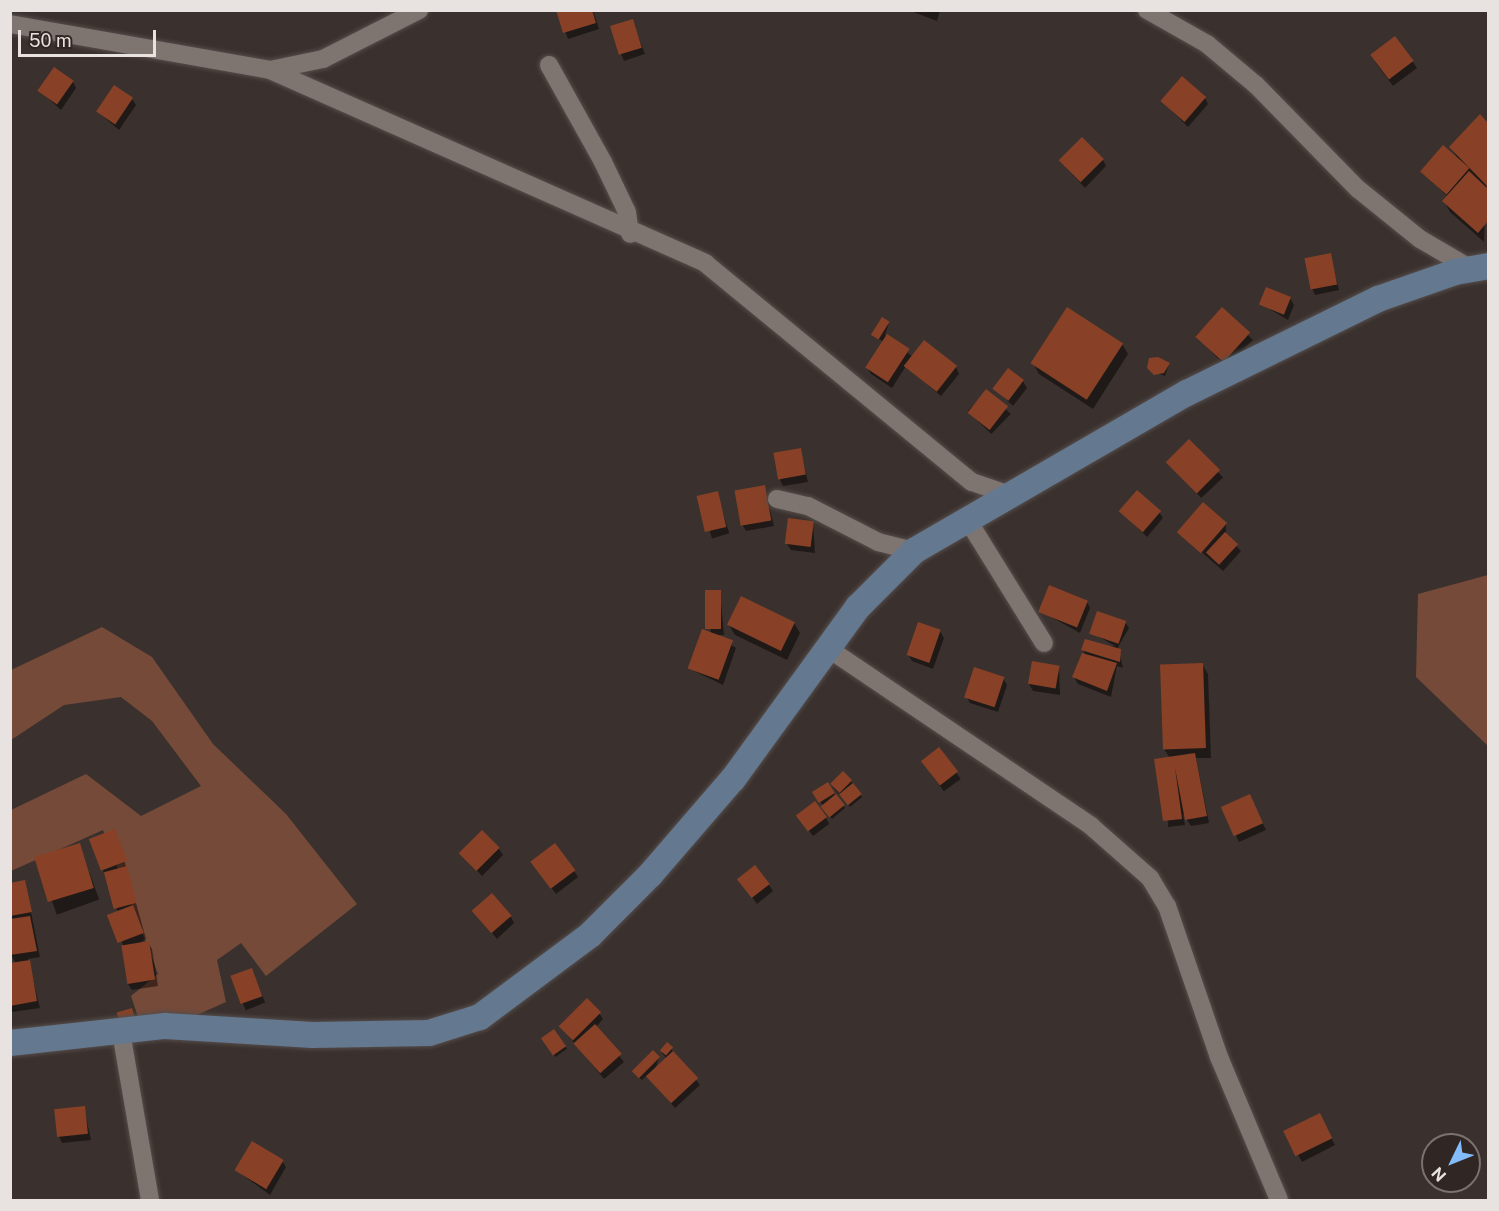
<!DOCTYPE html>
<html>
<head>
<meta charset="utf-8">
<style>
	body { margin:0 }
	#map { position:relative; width:1499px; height:1211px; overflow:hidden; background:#3a312e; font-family:"Public Sans",sans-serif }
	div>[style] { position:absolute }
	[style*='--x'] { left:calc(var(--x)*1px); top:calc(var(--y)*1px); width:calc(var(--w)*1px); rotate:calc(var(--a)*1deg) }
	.green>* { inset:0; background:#764a39 }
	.shadow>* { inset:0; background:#0007; transform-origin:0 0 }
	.building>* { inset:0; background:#884126; transform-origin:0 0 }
	.roads { filter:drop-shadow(0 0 2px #554d4b) drop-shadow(0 0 2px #554d4b) }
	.street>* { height:18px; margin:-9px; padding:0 9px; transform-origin:9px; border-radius:9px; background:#7e7470 }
	.secondary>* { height:26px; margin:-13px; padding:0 13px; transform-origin:13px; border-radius:13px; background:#64788f }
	span { translate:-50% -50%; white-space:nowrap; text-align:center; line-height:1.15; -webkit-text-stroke:4.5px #302724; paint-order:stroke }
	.frame { position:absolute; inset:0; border:12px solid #e8e2e0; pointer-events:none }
	.north { position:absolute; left:1421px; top:1133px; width:60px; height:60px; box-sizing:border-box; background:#302724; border:2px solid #7a726f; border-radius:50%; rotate:227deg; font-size:16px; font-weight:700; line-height:24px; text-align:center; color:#e8e2e0 }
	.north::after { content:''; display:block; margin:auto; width:21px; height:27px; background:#82bcfa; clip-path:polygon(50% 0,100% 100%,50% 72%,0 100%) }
	.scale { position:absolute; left:18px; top:30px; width:138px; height:27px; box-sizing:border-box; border:3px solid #e8e2e0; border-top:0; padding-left:8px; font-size:18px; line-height:21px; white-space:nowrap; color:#e8e2e0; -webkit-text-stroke:4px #302724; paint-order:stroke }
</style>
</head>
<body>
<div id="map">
	<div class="green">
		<i style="clip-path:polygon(1488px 575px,1488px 746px,1416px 677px,1418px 594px)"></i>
		<i style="clip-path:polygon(102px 627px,152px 657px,213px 744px,286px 814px,357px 904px,266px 976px,241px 943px,217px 960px,226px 1002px,145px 1038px,131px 996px,158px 974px,103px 830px,11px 871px,11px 810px,86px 774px,141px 816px,201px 786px,152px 721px,121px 697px,64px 705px,11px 740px,11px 670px)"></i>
	</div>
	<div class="shadow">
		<i style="clip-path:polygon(558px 10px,593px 10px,599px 29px,568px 39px)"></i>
		<i style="clip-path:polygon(908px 10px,940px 10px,937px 21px)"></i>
		<i style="clip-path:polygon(632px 21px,645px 54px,624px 61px,621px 54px)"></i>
		<i style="clip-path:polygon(1375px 62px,1413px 62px,1417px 68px,1393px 86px)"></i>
		<i style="clip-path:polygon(73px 82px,76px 88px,61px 110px,39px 90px)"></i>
		<i style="clip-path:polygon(1205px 98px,1208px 104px,1188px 127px,1162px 101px)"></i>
		<i style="clip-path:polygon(132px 99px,136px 105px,119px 130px,98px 112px)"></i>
		<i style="clip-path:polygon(1480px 116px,1488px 125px,1484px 242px,1450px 212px,1444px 201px,1448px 197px,1422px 171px,1459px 161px,1451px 147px)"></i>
		<i style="clip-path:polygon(1103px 160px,1106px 166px,1085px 188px,1060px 161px)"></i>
		<i style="clip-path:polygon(1330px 255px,1339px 290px,1315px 295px,1312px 288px)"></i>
		<i style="clip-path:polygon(1290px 298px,1294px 305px,1288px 320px,1261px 304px)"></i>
		<i style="left:1223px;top:309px;width:43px;height:38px;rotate:46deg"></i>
		<i style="clip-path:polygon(889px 323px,885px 335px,913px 357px,956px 367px,959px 374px,941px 396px,906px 366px,892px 388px,871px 374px,867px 368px,884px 342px,874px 336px)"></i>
		<i style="clip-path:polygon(1122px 344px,1128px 354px,1093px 409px,1039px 374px,1033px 363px)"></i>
		<i style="clip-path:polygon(1169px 364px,1165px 376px,1151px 371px)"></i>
		<i style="clip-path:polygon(1023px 381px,1027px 388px,1013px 406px,994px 388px)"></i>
		<i style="left:987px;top:391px;width:33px;height:28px;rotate:44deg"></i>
		<i style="left:1189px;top:441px;width:50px;height:30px;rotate:47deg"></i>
		<i style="clip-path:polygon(800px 450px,808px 482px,783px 486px,780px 480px)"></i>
		<i style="clip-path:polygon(764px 487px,774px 526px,746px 531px,742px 524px)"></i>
		<i style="left:717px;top:493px;width:42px;height:18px;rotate:73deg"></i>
		<i style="clip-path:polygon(1121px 511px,1159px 512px,1163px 518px,1147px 537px)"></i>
		<i style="clip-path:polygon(813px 522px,815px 553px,791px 550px,787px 544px)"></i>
		<i style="clip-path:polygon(1226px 524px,1226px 535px,1241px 551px,1223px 571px,1179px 532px)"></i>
		<i style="clip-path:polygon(720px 591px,724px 635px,715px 635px,736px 648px,723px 685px,690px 669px,710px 633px)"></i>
		<i style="clip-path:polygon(1087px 602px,1090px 608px,1080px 633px,1040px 611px)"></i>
		<i style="clip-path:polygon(1125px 622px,1129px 628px,1118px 647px,1123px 668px,1117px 666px,1111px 697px,1078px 684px,1074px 677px,1086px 656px,1083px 650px,1115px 646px,1092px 633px)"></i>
		<i style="clip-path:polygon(794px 623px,800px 633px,787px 660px,735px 635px,729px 625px)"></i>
		<i style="clip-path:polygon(940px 631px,944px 638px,933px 669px,912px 661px,908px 654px)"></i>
		<i style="clip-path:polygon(1202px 664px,1208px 674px,1211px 758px,1196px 758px,1209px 823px,1191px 826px,1183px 814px,1185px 825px,1168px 827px,1170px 758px,1164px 749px)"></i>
		<i style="clip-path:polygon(1059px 667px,1060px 695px,1033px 691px,1029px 684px)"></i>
		<i style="clip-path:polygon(1003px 678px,1007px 685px,998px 712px,970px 703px,966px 696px)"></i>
		<i style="left:939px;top:749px;width:37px;height:21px;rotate:54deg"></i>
		<i style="clip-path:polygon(851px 781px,862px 797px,850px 807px,833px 787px)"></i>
		<i style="clip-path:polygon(827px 784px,845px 808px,832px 819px,815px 794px)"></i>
		<i style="clip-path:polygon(1253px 803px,1266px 830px,1239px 842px,1223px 808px)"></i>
		<i style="clip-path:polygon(826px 818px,829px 824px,813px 836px,802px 822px)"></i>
		<i style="clip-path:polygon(118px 838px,146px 939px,138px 944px,148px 942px,152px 949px,158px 986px,132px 990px,128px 984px,118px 912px,103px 870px)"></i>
		<i style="left:79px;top:844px;width:59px;height:45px;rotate:70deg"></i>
		<i style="clip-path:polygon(499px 849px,503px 855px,482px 876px,462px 854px)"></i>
		<i style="clip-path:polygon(536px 868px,574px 871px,578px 877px,556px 894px)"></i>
		<i style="clip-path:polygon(740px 880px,769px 885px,773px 891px,757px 904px)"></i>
		<i style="clip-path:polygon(25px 882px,40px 957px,28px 959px,40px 1008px,12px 1012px,10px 965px,16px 964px,10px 952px,10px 885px)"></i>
		<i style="clip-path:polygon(474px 911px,511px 917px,514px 923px,497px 939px)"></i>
		<i style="left:252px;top:970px;width:35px;height:21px;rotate:68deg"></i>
		<i style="clip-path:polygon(599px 1013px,603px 1019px,596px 1027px,624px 1062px,604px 1079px,561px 1027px)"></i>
		<i style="left:554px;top:1031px;width:22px;height:14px;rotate:54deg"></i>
		<i style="clip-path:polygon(667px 1044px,700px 1085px,675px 1108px,647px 1075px,642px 1080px,636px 1075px,659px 1058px,655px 1070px,667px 1059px,662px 1053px)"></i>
		<i style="clip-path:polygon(84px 1108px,91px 1140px,62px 1143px,59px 1137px)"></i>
		<i style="clip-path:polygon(1323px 1122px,1335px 1145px,1302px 1162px,1286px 1132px)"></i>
		<i style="clip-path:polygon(282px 1161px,286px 1167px,270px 1195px,236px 1170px)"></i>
	</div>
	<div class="building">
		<i style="clip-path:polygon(556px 10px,592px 10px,596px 23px,563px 33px)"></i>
		<i style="left:633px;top:19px;width:30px;height:24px;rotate:73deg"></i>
		<i style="left:1395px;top:36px;width:31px;height:31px;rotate:53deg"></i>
		<i style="left:54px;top:67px;width:24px;height:29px;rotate:35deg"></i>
		<i style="left:1182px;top:76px;width:32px;height:33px;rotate:41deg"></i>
		<i style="left:114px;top:85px;width:23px;height:32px;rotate:34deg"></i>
		<i style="clip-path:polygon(1480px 114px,1488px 123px,1488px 187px,1449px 147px)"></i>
		<i style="left:1082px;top:137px;width:31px;height:33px;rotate:45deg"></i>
		<i style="left:1443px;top:145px;width:35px;height:35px;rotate:41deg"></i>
		<i style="clip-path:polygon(1469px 171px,1488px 189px,1488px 221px,1478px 233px,1442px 201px)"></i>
		<i style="left:1331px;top:253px;width:32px;height:27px;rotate:79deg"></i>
		<i style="left:1266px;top:287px;width:27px;height:19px;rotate:22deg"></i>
		<i style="left:1067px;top:307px;width:67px;height:67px;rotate:33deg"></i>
		<i style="left:1222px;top:307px;width:38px;height:40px;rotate:42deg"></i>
		<i style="left:882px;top:317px;width:9px;height:21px;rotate:32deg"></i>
		<i style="left:887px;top:334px;width:27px;height:40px;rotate:33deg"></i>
		<i style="left:924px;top:340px;width:42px;height:33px;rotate:38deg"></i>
		<i style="clip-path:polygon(1158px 357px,1170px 363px,1164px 373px,1154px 375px,1147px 368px,1149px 358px)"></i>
		<i style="left:1008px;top:368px;width:20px;height:26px;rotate:37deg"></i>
		<i style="left:986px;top:389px;width:28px;height:30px;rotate:38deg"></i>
		<i style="left:1189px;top:439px;width:44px;height:33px;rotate:45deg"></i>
		<i style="left:801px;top:448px;width:27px;height:28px;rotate:80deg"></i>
		<i style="left:765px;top:485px;width:36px;height:31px;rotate:80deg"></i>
		<i style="left:1137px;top:490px;width:32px;height:28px;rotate:41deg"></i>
		<i style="left:718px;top:491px;width:37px;height:22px;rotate:77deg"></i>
		<i style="left:1203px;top:502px;width:32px;height:40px;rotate:41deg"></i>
		<i style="left:788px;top:518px;width:26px;height:26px;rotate:7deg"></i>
		<i style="left:1225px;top:532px;width:18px;height:28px;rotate:43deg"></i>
		<i style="left:1049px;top:585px;width:42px;height:29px;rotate:22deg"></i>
		<i style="left:705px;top:590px;width:16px;height:39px"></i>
		<i style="left:741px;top:596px;width:60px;height:32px;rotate:26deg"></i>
		<i style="left:1097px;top:611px;width:31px;height:24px;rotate:19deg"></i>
		<i style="left:918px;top:622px;width:24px;height:35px;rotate:19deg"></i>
		<i style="left:702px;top:629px;width:33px;height:42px;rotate:20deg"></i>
		<i style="clip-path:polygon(1085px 639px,1121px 649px,1120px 662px,1081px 650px)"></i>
		<i style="clip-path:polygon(1082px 653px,1117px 663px,1107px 691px,1072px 677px)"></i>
		<i style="left:1032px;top:661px;width:28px;height:23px;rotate:10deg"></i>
		<i style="left:1203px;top:663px;width:85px;height:43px;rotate:88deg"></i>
		<i style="left:974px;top:667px;width:32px;height:32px;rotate:18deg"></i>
		<i style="left:939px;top:747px;width:31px;height:23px;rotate:52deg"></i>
		<i style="clip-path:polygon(1195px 753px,1207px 816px,1185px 820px,1175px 768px,1182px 819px,1163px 821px,1154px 759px)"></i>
		<i style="left:843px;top:771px;width:13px;height:18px;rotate:45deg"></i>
		<i style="left:828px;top:782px;width:13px;height:19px;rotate:58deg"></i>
		<i style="left:853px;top:783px;width:14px;height:18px;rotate:51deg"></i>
		<i style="left:836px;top:794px;width:14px;height:20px;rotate:51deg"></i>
		<i style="left:1250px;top:794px;width:32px;height:32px;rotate:66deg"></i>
		<i style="left:815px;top:801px;width:20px;height:24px;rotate:53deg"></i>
		<i style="left:115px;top:829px;width:34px;height:28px;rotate:69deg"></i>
		<i style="left:482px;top:830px;width:25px;height:33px;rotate:45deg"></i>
		<i style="left:80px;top:843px;width:47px;height:48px;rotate:73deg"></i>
		<i style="left:555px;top:843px;width:34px;height:31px;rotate:53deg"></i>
		<i style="left:755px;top:865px;width:24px;height:23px;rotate:52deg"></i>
		<i style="left:127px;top:866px;width:38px;height:24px;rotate:75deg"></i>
		<i style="clip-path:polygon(25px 880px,32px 912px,10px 916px,10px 883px)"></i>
		<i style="left:492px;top:893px;width:30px;height:27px;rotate:49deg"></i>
		<i style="left:133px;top:905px;width:30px;height:28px;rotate:69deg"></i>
		<i style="clip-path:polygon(30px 916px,37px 951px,10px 955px,10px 919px)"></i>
		<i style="left:149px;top:941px;width:39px;height:28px;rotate:81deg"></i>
		<i style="clip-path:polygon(30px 960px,37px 1001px,10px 1006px,10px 963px)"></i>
		<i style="left:252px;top:968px;width:30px;height:23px;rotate:70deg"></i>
		<i style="left:587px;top:998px;width:20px;height:40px;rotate:45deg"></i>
		<i style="left:132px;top:1008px;width:22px;height:16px;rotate:74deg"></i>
		<i style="left:595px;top:1024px;width:40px;height:29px;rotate:48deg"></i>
		<i style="left:554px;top:1029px;width:21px;height:16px;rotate:55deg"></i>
		<i style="left:667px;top:1042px;width:8px;height:11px;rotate:40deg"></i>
		<i style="left:653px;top:1050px;width:10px;height:30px;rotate:45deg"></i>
		<i style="left:673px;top:1051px;width:37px;height:37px;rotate:47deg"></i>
		<i style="left:85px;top:1106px;width:28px;height:31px;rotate:84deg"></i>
		<i style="left:1320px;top:1113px;width:28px;height:41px;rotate:64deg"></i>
		<i style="left:252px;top:1141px;width:37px;height:34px;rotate:31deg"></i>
	</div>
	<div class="roads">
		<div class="street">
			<i style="--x:1147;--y:10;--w:69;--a:29.5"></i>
			<i style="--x:1207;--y:44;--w:64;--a:39.9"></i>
			<i style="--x:1256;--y:85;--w:146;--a:45.6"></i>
			<i style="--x:1358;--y:189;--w:80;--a:38.9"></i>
			<i style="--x:1420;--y:239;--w:53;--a:30.4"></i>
			<i style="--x:1466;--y:266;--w:10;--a:-6"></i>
			<i style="--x:10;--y:24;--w:264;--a:10"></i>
			<i style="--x:270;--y:70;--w:54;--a:-11.7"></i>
			<i style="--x:323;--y:59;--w:108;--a:-27"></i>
			<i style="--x:549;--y:65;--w:111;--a:60.9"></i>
			<i style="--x:603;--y:162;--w:55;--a:64.4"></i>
			<i style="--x:627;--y:212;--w:22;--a:82"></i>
			<i style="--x:270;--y:70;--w:476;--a:23.9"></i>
			<i style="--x:705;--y:263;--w:345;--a:39.4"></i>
			<i style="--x:972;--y:482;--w:37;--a:19"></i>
			<i style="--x:777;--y:499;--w:32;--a:13"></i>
			<i style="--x:808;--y:506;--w:79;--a:27.2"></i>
			<i style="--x:878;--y:542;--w:37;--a:14"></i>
			<i style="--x:967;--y:519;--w:146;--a:58.2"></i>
			<i style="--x:829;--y:649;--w:316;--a:34"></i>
			<i style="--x:1091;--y:826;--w:79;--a:41.4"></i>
			<i style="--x:1150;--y:878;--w:33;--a:59"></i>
			<i style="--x:1167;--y:906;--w:160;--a:71"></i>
			<i style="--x:1219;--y:1057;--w:155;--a:67.2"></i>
			<i style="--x:121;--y:1032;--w:170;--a:80.2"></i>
		</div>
		<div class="secondary">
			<i style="--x:10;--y:1043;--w:156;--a:-6.3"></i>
			<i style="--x:165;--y:1026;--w:148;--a:3.5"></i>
			<i style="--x:313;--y:1035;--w:116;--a:-1"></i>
			<i style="--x:429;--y:1033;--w:53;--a:-17.4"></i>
			<i style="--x:480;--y:1017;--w:137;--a:-36.7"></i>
			<i style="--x:590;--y:935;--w:85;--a:-45"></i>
			<i style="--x:650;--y:875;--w:127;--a:-49.2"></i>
			<i style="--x:733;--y:779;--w:213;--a:-54"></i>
			<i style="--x:858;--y:607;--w:79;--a:-45"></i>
			<i style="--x:914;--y:551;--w:315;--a:-30.1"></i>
			<i style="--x:1187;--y:393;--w:213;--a:-26.2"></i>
			<i style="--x:1378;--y:299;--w:82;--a:-19.3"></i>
			<i style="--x:1455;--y:272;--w:34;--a:-10"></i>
		</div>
	</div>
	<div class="frame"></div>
	<div class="north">N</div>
	<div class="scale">50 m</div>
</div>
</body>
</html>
